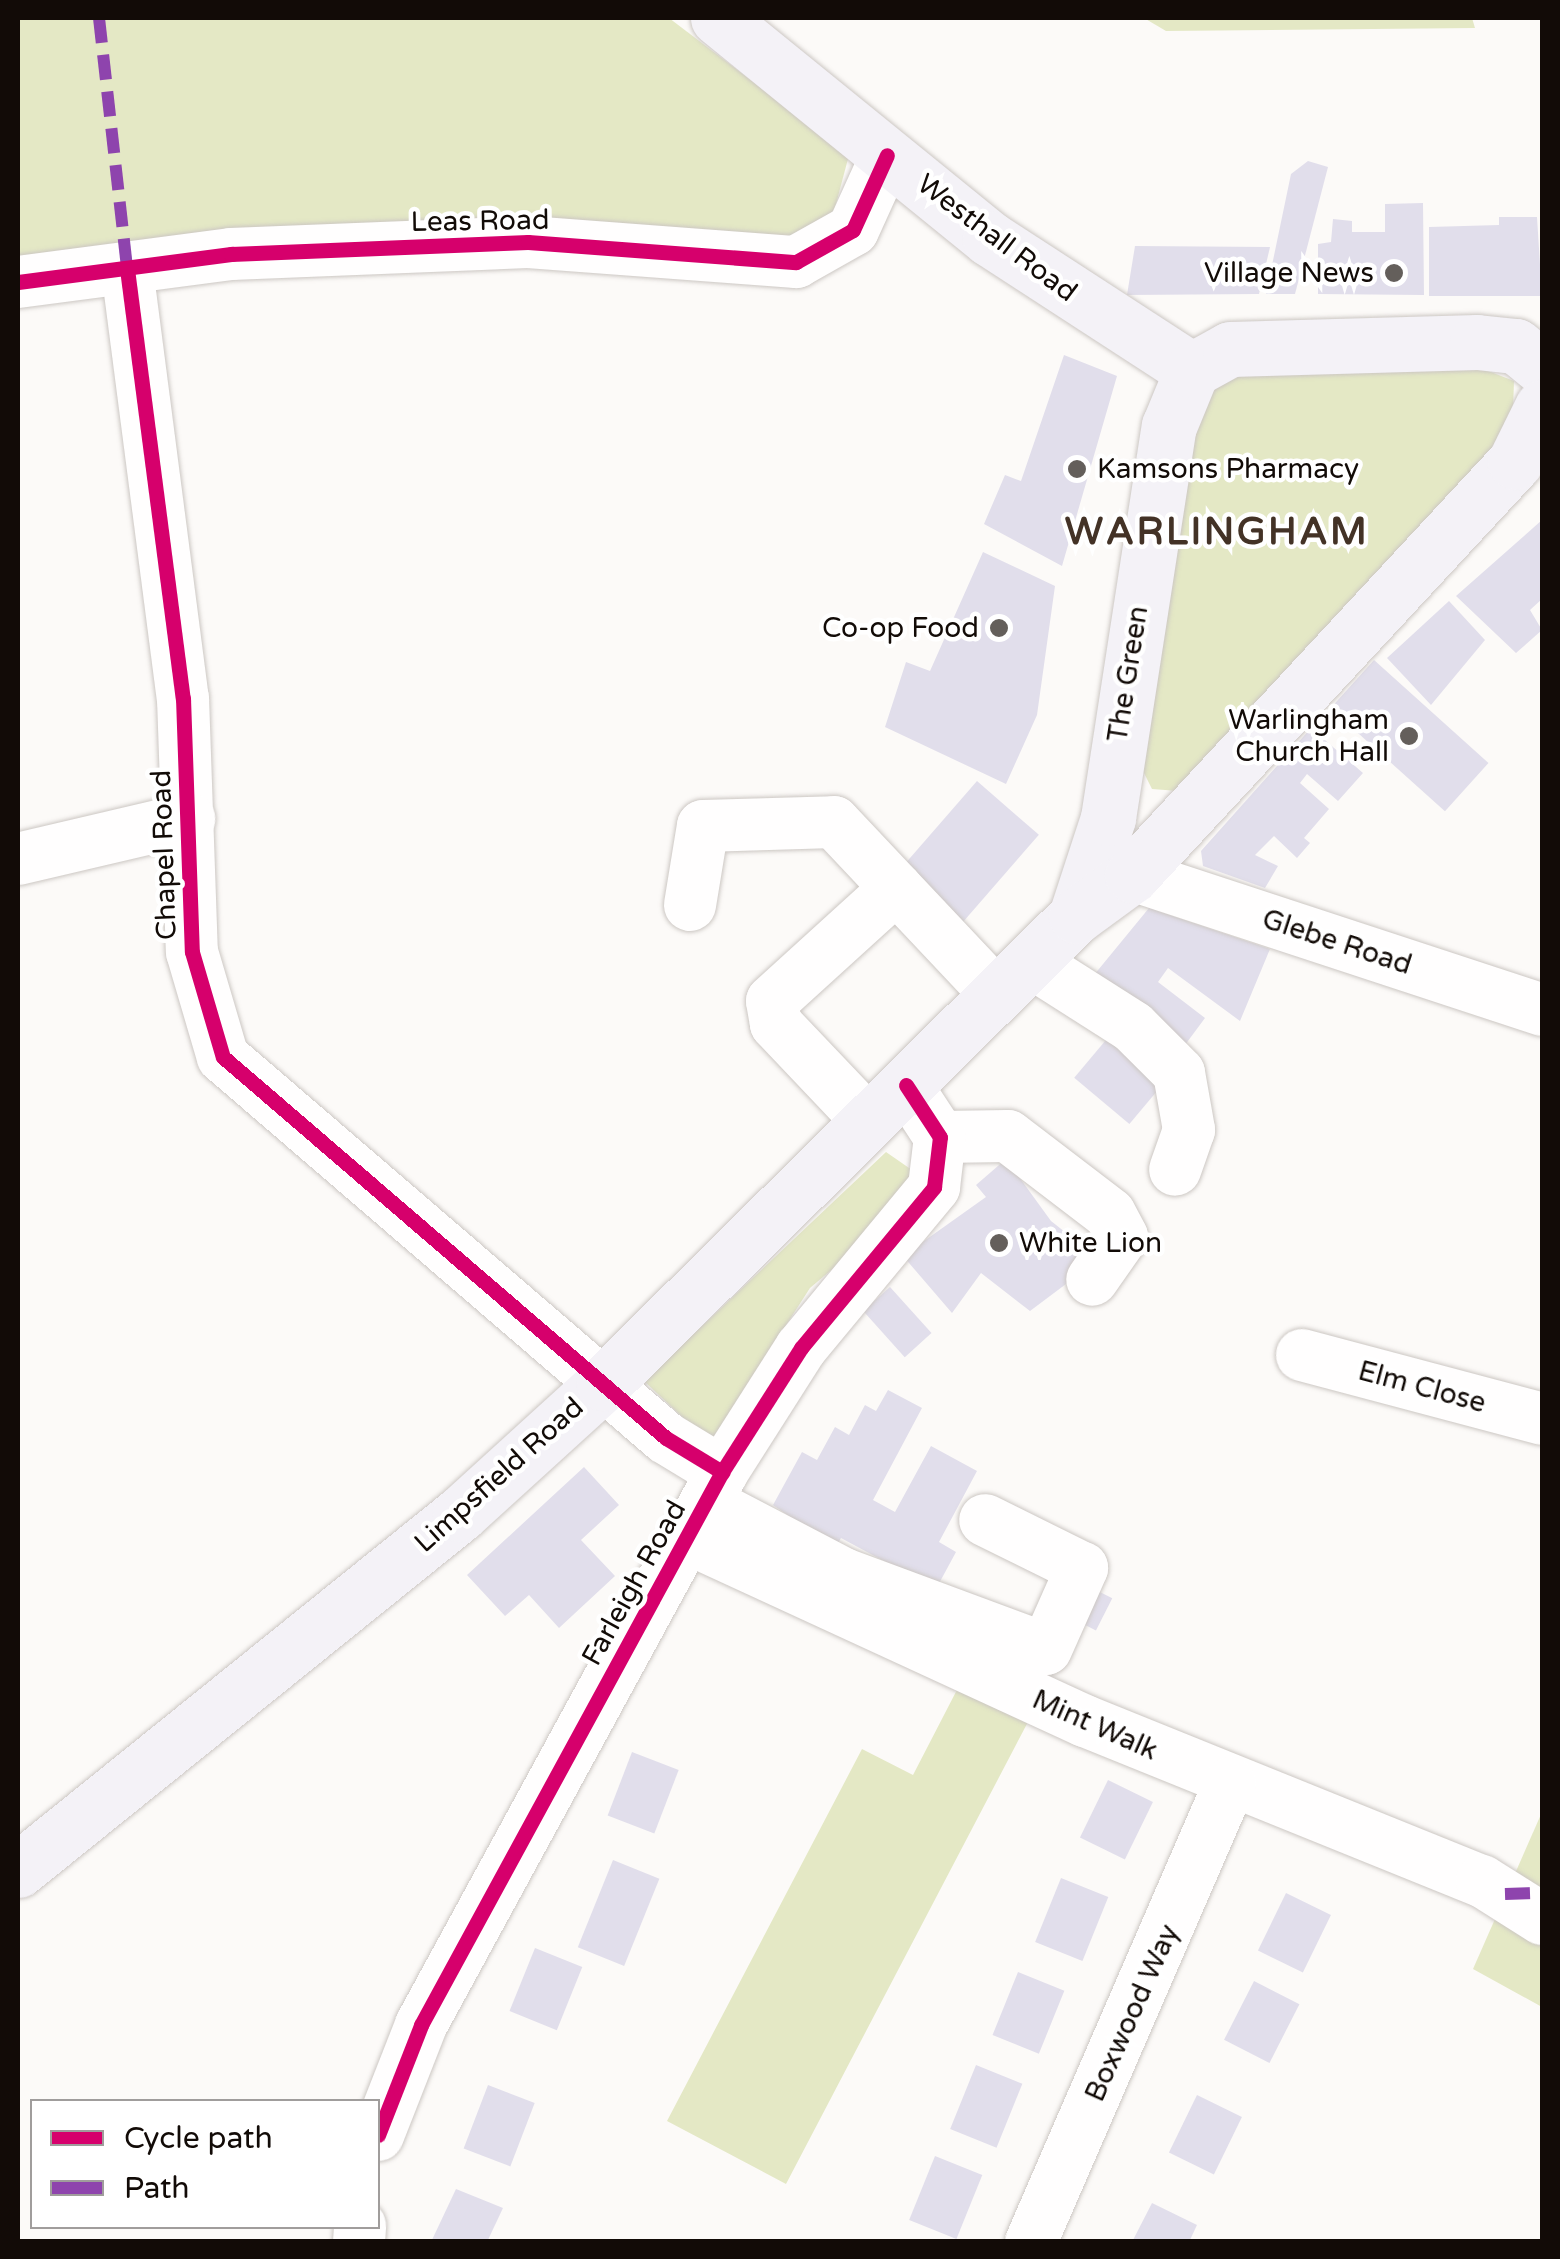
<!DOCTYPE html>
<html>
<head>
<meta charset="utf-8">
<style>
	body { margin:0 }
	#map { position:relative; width:1560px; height:2259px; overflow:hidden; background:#fcfaf8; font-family:"Varela Round",sans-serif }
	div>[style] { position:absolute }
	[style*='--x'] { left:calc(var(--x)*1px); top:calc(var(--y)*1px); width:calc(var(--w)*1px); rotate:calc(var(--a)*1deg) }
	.green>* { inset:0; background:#e4e8c5 }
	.building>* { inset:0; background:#e1deeb; transform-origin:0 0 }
	.roads { filter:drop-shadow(0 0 2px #ccc7c3) drop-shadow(0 0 2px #ccc7c3) }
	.minor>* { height:52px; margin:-26px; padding:0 26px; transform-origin:26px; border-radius:26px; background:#fffefe }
	.major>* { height:55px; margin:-27.5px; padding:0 27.5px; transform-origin:27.5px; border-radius:27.5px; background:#f4f2f7 }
	.quiet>* { height:12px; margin-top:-6px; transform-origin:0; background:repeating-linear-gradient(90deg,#8e44ad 0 25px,transparent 0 37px) }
	.cycleway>* { height:15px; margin:-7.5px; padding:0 7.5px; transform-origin:7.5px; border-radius:7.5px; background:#d6006c }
	.dots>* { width:28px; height:28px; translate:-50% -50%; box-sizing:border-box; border:5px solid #fff; border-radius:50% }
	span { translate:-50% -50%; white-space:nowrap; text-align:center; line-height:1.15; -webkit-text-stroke:9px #fff; paint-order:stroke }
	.street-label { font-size:28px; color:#120b07 }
	.poi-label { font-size:28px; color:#120b07 }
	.right { translate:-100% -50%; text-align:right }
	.left { translate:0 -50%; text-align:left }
	.district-label { font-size:38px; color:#433226; font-weight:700; letter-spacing:2.5px }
	.frame { position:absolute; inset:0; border:20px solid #120b07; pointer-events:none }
	.legend { position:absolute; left:30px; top:2099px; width:350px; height:130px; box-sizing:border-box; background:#fff; border:2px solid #a09d9c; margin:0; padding:12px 18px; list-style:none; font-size:30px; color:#120b07 }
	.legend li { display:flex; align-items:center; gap:20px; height:50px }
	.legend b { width:50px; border:2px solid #a09d9c }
</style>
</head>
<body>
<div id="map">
	<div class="green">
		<i style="clip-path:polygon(18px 18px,669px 18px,849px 155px,832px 219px,806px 239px,18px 257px)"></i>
		<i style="clip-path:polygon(1144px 18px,1472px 18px,1475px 28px,1166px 31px)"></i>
		<i style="clip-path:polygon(1460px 360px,1514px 381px,1513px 410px,1487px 456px,1178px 791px,1152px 789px,1139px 763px,1187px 430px,1216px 372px)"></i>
		<i style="clip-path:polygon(886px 1152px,912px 1170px,895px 1216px,810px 1288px,710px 1443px,644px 1381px)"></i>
		<i style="clip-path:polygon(960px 1684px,1029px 1720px,786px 2184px,667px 2121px,862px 1749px,913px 1775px)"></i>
		<i style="clip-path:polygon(1542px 1812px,1542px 2007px,1473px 1969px)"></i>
	</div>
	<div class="building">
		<i style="clip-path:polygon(1308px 161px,1328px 167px,1295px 294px,1266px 294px,1291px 174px)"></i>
		<i style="clip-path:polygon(1423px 203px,1424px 295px,1318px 294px,1318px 244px,1331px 242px,1333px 219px,1352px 221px,1352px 232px,1385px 232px,1385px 204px)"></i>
		<i style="clip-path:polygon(1499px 217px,1537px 217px,1542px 296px,1429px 296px,1429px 227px,1499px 225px)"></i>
		<i style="clip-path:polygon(1135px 246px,1270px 247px,1259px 294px,1127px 295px)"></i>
		<i style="clip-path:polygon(1064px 355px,1117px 376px,1062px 566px,984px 524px,1005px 475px,1021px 481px)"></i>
		<i style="clip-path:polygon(1542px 520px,1542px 599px,1530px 610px,1542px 630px,1516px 653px,1456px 596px)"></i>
		<i style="clip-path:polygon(983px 552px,1055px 586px,1037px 715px,1006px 784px,885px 727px,906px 662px,930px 671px)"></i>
		<i style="clip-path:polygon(1449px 601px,1485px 640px,1431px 705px,1387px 658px)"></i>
		<i style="left:1374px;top:660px;width:154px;height:65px;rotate:42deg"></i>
		<i style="clip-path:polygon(1311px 728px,1363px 773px,1338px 801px,1307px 774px,1300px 783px,1329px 809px,1304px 838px,1310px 843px,1297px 858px,1274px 836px,1255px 855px,1278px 866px,1265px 888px,1203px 866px,1201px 851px)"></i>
		<i style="left:977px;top:781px;width:82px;height:116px;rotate:41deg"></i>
		<i style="clip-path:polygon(1149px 908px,1270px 949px,1240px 1021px,1168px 968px,1158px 982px,1205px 1018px,1182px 1049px,1094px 975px)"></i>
		<i style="left:1116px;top:1028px;width:72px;height:65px;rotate:40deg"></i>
		<i style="clip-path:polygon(1006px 1159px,1051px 1221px,1089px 1251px,1074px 1278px,1030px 1311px,981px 1273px,952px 1313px,903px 1256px,986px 1197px,976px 1185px)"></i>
		<i style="left:890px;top:1287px;width:62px;height:36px;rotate:48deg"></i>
		<i style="clip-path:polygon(888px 1390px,922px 1408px,873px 1500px,895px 1512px,931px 1446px,977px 1471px,939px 1542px,956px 1552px,936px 1589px,841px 1538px,835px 1548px,773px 1505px,802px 1452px,817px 1460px,835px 1427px,849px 1435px,865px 1405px,876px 1411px)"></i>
		<i style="clip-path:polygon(584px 1467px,619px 1505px,581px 1540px,615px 1576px,559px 1628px,529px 1595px,505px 1616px,467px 1575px)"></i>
		<i style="left:1090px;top:1587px;width:25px;height:36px;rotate:27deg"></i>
		<i style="left:632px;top:1752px;width:50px;height:68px;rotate:21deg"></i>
		<i style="left:1108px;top:1780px;width:50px;height:64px;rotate:26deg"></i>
		<i style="left:613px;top:1860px;width:50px;height:94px;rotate:22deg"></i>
		<i style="left:1061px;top:1878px;width:51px;height:69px;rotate:22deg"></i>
		<i style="left:1286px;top:1893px;width:50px;height:64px;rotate:26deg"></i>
		<i style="left:535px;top:1948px;width:51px;height:68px;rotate:22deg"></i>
		<i style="left:1018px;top:1972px;width:50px;height:68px;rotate:22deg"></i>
		<i style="left:1254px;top:1981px;width:51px;height:66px;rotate:27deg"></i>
		<i style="left:976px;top:2065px;width:50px;height:69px;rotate:22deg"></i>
		<i style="left:488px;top:2085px;width:50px;height:68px;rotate:21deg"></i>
		<i style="left:1197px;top:2095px;width:50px;height:64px;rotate:26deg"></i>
		<i style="left:935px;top:2156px;width:51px;height:69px;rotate:22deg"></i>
		<i style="clip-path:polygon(456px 2189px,503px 2208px,487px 2242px,431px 2242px)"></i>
		<i style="clip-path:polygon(1152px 2203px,1197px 2225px,1189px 2242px,1132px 2242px)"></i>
	</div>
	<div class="roads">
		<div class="minor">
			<i style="--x:127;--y:269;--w:433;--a:82.6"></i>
			<i style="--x:183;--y:698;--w:254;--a:88"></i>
			<i style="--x:192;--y:952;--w:109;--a:73.6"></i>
			<i style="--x:223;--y:1057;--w:584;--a:40.7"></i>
			<i style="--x:666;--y:1438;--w:66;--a:31.3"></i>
			<i style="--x:18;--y:282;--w:215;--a:-7.5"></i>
			<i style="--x:231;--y:254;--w:297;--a:-2.3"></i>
			<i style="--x:528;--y:242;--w:269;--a:4.3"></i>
			<i style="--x:796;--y:262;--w:65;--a:-29.3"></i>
			<i style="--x:853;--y:230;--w:82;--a:-65.6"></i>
			<i style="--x:18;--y:859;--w:176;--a:-13.2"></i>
			<i style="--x:1132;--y:875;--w:432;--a:18.2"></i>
			<i style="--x:690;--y:905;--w:80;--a:-80.7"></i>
			<i style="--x:703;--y:826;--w:131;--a:-1.7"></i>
			<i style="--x:834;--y:822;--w:238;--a:46.7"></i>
			<i style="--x:1031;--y:962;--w:121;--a:32.5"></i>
			<i style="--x:1133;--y:1027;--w:65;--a:45"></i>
			<i style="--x:1179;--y:1073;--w:58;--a:80"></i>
			<i style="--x:1189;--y:1130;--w:42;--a:109.3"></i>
			<i style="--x:868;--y:1121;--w:134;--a:-133.5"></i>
			<i style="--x:776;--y:1024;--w:23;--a:-100"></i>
			<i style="--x:772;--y:1001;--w:168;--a:-42.3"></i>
			<i style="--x:940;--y:1137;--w:68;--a:-0.8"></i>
			<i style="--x:1008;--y:1136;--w:128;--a:37.4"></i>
			<i style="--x:1110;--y:1214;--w:26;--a:62"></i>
			<i style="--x:1122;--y:1237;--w:52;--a:124.9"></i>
			<i style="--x:1302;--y:1355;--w:248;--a:14.9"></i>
			<i style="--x:706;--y:1502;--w:156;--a:27.6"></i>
			<i style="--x:844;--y:1574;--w:215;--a:20.4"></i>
			<i style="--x:1046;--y:1649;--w:89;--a:-66"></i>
			<i style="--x:1082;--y:1568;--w:108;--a:-153.7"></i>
			<i style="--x:687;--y:1538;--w:438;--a:24.7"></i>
			<i style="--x:1085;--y:1721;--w:428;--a:22"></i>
			<i style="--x:1482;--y:1881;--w:71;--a:32.3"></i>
			<i style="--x:378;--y:2135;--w:118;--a:-68.6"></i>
			<i style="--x:421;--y:2025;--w:630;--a:-61.44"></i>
			<i style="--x:722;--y:1472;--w:147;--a:-57.5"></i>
			<i style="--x:801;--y:1348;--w:209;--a:-50.4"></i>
			<i style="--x:934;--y:1187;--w:50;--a:-83.2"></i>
			<i style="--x:940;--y:1137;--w:62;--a:-123.2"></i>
			<i style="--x:359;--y:2242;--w:16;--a:-86"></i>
			<i style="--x:1031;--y:2242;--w:500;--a:-66.56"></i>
		</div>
		<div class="major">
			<i style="--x:718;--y:18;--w:350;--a:39.1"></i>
			<i style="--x:990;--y:239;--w:241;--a:33"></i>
			<i style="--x:1076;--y:916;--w:103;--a:-71.9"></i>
			<i style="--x:1108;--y:818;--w:397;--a:-81.2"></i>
			<i style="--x:1169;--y:426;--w:61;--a:-67.7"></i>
			<i style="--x:1192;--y:370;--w:43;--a:-28.9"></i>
			<i style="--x:1230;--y:349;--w:247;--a:-1.6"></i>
			<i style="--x:1477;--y:342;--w:39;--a:6"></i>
			<i style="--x:1516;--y:346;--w:33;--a:39"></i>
			<i style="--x:18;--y:1870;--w:568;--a:-38.85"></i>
			<i style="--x:460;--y:1514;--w:195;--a:-42.3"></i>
			<i style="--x:604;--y:1383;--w:664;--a:-44.69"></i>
			<i style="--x:1076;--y:916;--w:69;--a:-36.2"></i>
			<i style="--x:1132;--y:875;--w:563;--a:-47.16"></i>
			<i style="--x:1515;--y:462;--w:61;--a:-63.9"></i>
		</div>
	</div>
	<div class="quiet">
		<i style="--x:99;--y:18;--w:253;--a:83.6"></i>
		<i style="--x:1505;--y:1894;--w:37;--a:-2"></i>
	</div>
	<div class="cycleway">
		<i style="--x:127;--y:269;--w:433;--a:82.6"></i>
		<i style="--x:183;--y:698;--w:254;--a:88"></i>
		<i style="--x:192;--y:952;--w:109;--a:73.6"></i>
		<i style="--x:223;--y:1057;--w:584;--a:40.7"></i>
		<i style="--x:666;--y:1438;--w:66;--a:31.3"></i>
		<i style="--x:18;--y:282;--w:215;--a:-7.5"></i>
		<i style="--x:231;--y:254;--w:297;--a:-2.3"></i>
		<i style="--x:528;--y:242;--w:269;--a:4.3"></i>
		<i style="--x:796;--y:262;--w:65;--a:-29.3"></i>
		<i style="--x:853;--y:230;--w:82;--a:-65.6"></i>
		<i style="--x:378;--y:2135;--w:118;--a:-68.6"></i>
		<i style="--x:421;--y:2025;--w:630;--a:-61.44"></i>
		<i style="--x:722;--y:1472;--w:147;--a:-57.5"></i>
		<i style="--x:801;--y:1348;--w:209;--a:-50.4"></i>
		<i style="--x:934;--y:1187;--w:50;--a:-83.2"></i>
		<i style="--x:940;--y:1137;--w:62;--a:-123.2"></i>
	</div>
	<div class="dots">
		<i style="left:1394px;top:273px;background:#645f5b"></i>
		<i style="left:1077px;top:469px;background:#645f5b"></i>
		<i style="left:999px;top:628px;background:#645f5b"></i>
		<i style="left:1409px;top:736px;background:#645f5b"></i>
		<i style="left:999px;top:1243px;background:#645f5b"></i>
	</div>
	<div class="street-label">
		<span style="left:480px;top:221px;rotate:-1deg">Leas Road</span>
		<span style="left:997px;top:238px;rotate:37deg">Westhall Road</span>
		<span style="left:1128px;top:674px;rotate:-81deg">The Green</span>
		<span style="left:164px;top:855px;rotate:-92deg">Chapel Road</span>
		<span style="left:1337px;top:942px;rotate:18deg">Glebe Road</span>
		<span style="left:1422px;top:1387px;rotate:15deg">Elm Close</span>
		<span style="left:499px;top:1475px;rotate:-42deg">Limpsfield Road</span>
		<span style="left:634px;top:1583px;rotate:-61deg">Farleigh Road</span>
		<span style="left:1095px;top:1725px;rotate:24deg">Mint Walk</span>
		<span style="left:1132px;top:2013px;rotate:-66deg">Boxwood Way</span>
	</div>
	<div class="poi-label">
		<span class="right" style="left:1374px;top:273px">Village News</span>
		<span class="left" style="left:1097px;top:469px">Kamsons Pharmacy</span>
		<span class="right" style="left:979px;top:628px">Co-op Food</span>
		<span class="right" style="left:1389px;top:736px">Warlingham<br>Church Hall</span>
		<span class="left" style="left:1019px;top:1243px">White Lion</span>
	</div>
	<div class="district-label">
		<span style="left:1217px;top:533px">WARLINGHAM</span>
	</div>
	<div class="frame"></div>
	<ul class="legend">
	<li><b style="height:12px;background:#d6006c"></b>Cycle path</li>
	<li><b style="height:12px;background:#8e44ad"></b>Path</li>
	</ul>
</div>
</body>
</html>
